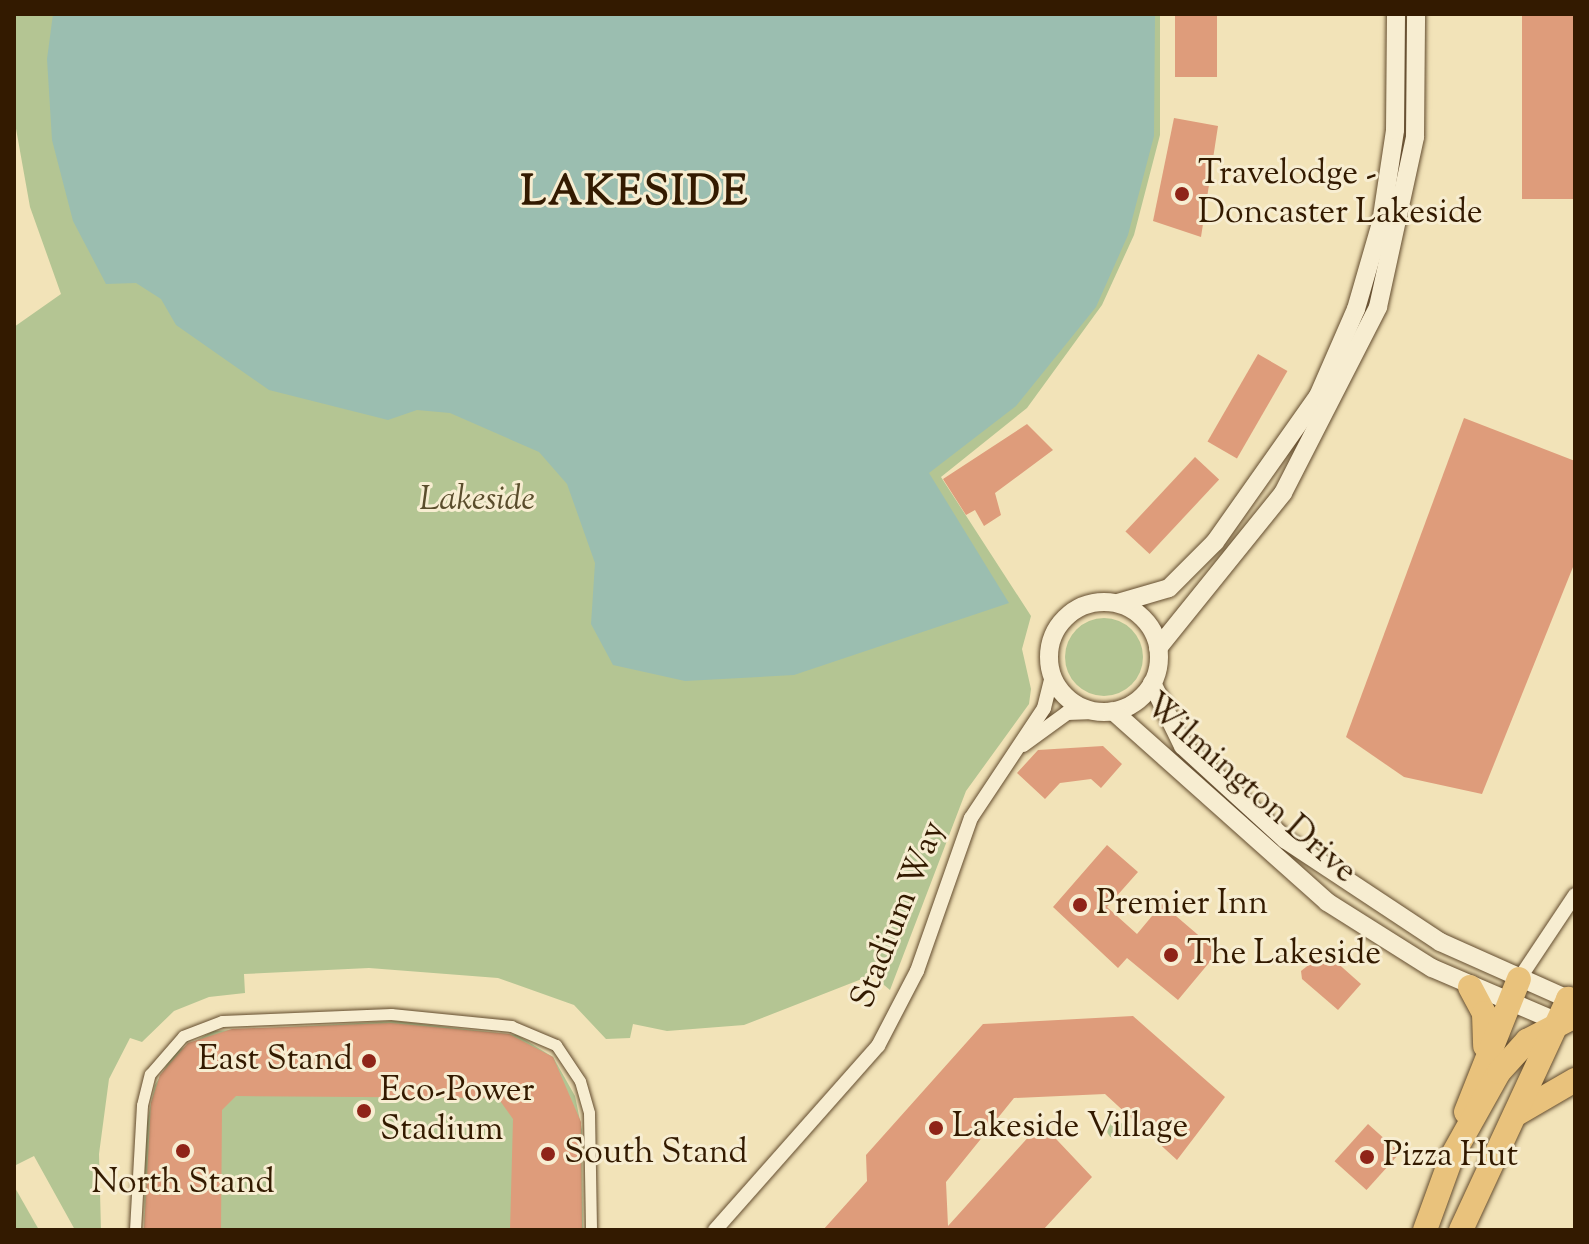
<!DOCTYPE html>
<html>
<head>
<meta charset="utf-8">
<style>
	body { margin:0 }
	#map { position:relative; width:1589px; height:1244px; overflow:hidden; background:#f2e3b8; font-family:"Sorts Mill Goudy",serif }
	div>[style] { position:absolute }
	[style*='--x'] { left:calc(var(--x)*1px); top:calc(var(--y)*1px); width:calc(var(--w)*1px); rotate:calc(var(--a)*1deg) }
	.green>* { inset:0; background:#b4c593 }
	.round { border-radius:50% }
	.water>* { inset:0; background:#9bbeb0 }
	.building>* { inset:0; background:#de9c7b; transform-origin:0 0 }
	.roads { filter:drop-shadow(0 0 2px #634c2e) drop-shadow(0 0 2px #634c2e) }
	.pedestrian>* { height:11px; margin:-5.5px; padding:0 5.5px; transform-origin:5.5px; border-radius:5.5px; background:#f7edd1 }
	.minor>* { height:14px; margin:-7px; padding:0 7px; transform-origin:7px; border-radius:7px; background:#f7edd1 }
	.tertiary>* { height:18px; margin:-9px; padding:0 9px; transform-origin:9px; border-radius:9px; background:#f7edd1 }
	.tertiary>.ring { margin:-9px; padding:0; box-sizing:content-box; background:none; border:18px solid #f7edd1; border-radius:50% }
	.trunk>* { height:24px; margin:-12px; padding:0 12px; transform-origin:12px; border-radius:12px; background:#e9c27c }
	.dots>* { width:22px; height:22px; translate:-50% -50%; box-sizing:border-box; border:4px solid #f7edd1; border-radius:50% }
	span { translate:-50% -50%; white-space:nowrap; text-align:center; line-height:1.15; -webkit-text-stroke:6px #f7edd1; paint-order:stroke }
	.poi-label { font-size:34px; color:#331a00 }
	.left { translate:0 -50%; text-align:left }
	.right { translate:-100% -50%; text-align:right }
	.park-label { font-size:34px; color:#5a4d2c; font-style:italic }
	.street-label { font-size:34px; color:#331a00 }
	.district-label { font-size:42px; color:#331a00; font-weight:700; letter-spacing:2px }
	.frame { position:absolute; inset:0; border:16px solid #331a00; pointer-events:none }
</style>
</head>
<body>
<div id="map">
	<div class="green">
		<i style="clip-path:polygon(14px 14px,1160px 14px,1160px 135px,1134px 235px,1102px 305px,1027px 408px,941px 477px,1031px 616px,1022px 649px,1031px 689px,1029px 704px,966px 791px,890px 990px,872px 975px,744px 1025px,667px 1031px,633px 1024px,630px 1038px,606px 1039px,574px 1005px,498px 978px,369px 968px,244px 974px,245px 993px,209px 997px,174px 1011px,142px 1042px,130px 1038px,109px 1079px,99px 1154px,101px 1230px,75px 1230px,34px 1156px,14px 1166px,14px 327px,61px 294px,30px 207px,15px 123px)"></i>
		<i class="round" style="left:1065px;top:618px;width:78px;height:78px"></i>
		<i style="clip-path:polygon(395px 1021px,517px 1035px,553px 1057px,575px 1096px,582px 1130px,583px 1230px,144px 1230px,146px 1126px,155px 1085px,174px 1053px,213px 1031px)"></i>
		<i class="round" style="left:1107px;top:1121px;width:18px;height:18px"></i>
		<i style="clip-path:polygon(14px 1186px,39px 1230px,14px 1230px)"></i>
	</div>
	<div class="water">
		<i style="clip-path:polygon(53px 14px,1155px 14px,1154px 136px,1128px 235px,1096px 307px,1016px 406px,929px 473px,1009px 603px,794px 675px,685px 681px,613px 665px,591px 624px,595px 563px,567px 484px,539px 452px,450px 413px,417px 410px,388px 420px,269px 390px,176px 325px,161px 299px,136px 283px,106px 284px,73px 221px,52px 140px,47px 59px)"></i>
	</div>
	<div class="building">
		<i style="left:1175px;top:14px;width:42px;height:63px"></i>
		<i style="left:1522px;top:14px;width:53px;height:185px"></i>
		<i style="clip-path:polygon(1174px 118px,1218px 126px,1201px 237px,1153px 221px)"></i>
		<i style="left:1258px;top:354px;width:34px;height:101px;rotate:30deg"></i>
		<i style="clip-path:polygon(1464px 418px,1575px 461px,1575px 562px,1482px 794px,1404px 777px,1346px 737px)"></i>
		<i style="clip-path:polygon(1027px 424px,1053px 450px,995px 493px,1001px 515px,984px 526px,975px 510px,966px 515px,943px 479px)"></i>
		<i style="left:1195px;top:457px;width:33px;height:102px;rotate:43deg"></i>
		<i style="clip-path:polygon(1103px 746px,1122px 764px,1101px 788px,1091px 779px,1060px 783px,1045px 799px,1017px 773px,1038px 750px)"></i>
		<i style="clip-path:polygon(1107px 845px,1138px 872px,1107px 907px,1137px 934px,1162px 904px,1218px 952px,1178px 1000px,1127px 958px,1118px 968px,1053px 907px)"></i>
		<i style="clip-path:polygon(1325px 952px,1361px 984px,1338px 1010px,1302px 979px,1301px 971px)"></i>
		<i style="clip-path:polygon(1133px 1016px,1225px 1097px,1177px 1160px,1105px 1094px,1014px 1098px,946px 1182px,948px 1226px,1041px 1123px,1092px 1177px,1043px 1230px,823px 1230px,867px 1181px,866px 1155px,983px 1024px)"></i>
		<i style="clip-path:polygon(391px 1023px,509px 1034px,553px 1057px,581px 1122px,582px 1230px,510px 1230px,513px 1119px,498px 1098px,236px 1096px,222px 1110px,221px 1230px,144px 1230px,151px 1103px,160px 1075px,188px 1043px,232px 1029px)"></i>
		<i style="left:1368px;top:1124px;width:43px;height:50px;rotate:42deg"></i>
	</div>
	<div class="roads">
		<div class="pedestrian">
			<i style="--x:135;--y:1230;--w:125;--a:-86.8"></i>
			<i style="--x:142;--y:1105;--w:32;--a:-76"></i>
			<i style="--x:150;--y:1074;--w:50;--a:-49"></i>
			<i style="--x:183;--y:1036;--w:42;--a:-21"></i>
			<i style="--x:222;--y:1021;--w:169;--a:-2.4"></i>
			<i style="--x:391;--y:1014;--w:121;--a:5.7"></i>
			<i style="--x:511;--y:1026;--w:49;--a:22.9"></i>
			<i style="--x:556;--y:1045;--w:43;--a:56.3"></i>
			<i style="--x:580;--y:1081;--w:33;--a:74"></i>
			<i style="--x:589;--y:1113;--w:117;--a:89"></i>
		</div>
		<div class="minor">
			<i style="--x:1023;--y:745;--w:54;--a:-36"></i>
			<i style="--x:1067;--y:713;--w:28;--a:-2"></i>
			<i style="--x:1519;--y:979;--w:101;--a:-56.3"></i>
			<i style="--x:715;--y:1230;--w:246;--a:-48.5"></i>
			<i style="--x:878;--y:1046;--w:85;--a:-62.5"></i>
			<i style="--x:917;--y:971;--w:162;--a:-70.6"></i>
			<i style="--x:971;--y:818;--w:132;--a:-56.4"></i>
			<i style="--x:1044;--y:708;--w:33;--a:-76"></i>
		</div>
		<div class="tertiary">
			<i class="ring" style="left:1049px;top:602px;width:92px;height:92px"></i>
			<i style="--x:1118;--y:603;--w:53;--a:-16.4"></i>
			<i style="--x:1169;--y:588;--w:65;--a:-45"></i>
			<i style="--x:1215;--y:542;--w:179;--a:-54.8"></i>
			<i style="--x:1318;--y:396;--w:95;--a:-66.4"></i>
			<i style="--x:1356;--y:309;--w:90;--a:-73.8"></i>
			<i style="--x:1381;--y:223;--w:94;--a:-81.4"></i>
			<i style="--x:1395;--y:130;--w:116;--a:-89.5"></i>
			<i style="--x:1158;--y:648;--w:199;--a:-51.1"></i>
			<i style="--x:1283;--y:493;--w:209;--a:-62.9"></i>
			<i style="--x:1378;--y:307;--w:174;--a:-77.7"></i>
			<i style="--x:1415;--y:137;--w:123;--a:-89.5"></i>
			<i style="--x:1152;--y:683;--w:70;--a:63.8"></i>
			<i style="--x:1183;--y:746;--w:139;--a:42.4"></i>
			<i style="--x:1286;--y:840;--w:185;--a:33.5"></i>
			<i style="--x:1440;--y:942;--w:140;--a:24"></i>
			<i style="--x:1113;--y:711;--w:287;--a:41.7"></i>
			<i style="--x:1327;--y:902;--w:124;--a:32.2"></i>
			<i style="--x:1432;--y:968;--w:137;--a:23.2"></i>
		</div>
		<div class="trunk">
			<i style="--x:1470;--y:987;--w:30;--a:62"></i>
			<i style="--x:1484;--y:1013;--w:33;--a:88"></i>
			<i style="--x:1466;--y:1112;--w:143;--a:-68.3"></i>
			<i style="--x:1518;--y:1113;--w:66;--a:-30.1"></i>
			<i style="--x:1425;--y:1230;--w:79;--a:-70"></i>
			<i style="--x:1452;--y:1156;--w:96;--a:-60.8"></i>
			<i style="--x:1499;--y:1072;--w:42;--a:-47.9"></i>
			<i style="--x:1527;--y:1041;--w:54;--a:-27.5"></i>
			<i style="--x:1461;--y:1230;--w:255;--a:-65.1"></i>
			<i style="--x:1568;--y:999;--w:8;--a:23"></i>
		</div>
	</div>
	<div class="dots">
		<i style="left:1182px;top:194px;background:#8f2418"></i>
		<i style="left:1080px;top:905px;background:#8f2418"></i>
		<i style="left:1171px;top:955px;background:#8f2418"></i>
		<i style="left:369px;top:1061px;background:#8f2418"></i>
		<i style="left:364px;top:1111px;background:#8f2418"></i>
		<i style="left:936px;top:1128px;background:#8f2418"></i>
		<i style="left:183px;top:1151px;background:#8f2418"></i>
		<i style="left:548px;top:1154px;background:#8f2418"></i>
		<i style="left:1367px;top:1157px;background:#8f2418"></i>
	</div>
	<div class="poi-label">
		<span class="left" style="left:1198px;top:194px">Travelodge -<br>Doncaster Lakeside</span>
		<span class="left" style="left:1096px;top:905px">Premier Inn</span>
		<span class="left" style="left:1187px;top:955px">The Lakeside</span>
		<span class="right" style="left:353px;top:1061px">East Stand</span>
		<span class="left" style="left:380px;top:1111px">Eco-Power<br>Stadium</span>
		<span class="left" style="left:952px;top:1128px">Lakeside Village</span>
		<span class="left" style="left:564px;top:1154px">South Stand</span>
		<span class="left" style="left:1383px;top:1157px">Pizza Hut</span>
		<span style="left:183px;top:1184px">North Stand</span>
	</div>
	<div class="park-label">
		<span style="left:477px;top:501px">Lakeside</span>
	</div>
	<div class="street-label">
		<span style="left:1250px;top:789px;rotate:41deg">Wilmington Drive</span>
		<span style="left:899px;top:915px;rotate:-68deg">Stadium Way</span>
	</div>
	<div class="district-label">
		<span style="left:635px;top:194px">LAKESIDE</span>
	</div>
	<div class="frame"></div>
</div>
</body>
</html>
